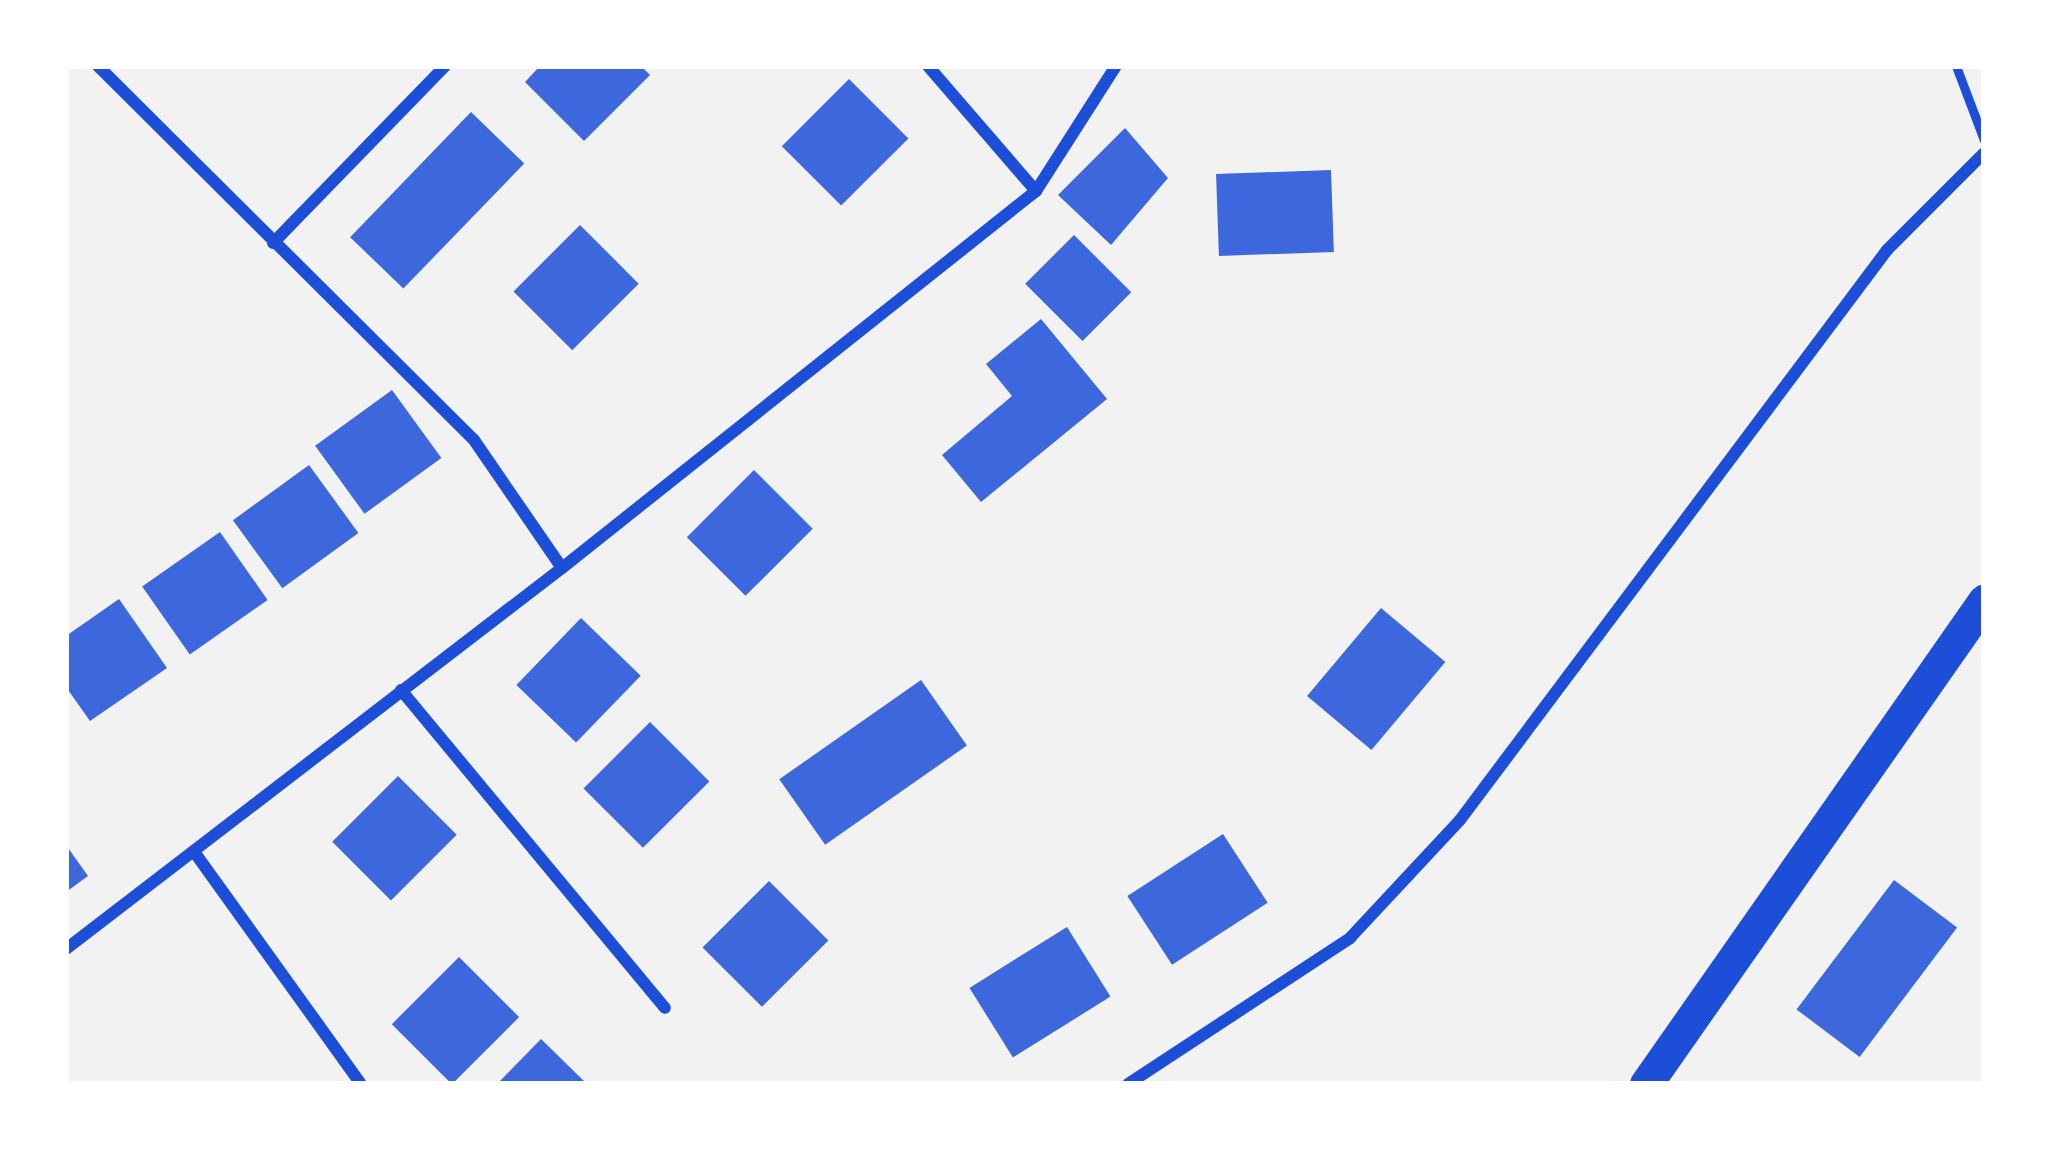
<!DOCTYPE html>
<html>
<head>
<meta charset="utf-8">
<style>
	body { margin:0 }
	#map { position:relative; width:2050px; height:1150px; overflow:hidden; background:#f2f2f2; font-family:"Sofia Sans Condensed",sans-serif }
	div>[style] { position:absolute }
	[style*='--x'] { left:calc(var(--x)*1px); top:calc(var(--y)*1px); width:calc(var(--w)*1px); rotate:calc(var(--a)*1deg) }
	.building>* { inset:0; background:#3d67dc; transform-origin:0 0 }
	.service>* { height:9px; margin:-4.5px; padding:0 4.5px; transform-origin:4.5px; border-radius:4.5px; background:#1d4ed8 }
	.minor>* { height:12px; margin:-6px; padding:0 6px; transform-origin:6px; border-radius:6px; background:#1d4ed8 }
	.trunk>* { height:33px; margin:-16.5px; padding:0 16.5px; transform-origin:16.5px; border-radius:16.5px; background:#1d4ed8 }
	span { translate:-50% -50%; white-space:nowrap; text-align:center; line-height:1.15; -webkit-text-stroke:10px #fff; paint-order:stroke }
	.frame { position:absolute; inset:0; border:69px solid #fff; pointer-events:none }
</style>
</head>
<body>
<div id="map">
	<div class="building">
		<i style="clip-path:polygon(540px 66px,641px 66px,650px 75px,584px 141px,525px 82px)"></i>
		<i style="left:849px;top:79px;width:84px;height:95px;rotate:45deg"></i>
		<i style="left:471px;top:112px;width:74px;height:174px;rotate:44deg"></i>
		<i style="clip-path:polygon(1125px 128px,1168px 178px,1111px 245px,1058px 195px)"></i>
		<i style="left:1331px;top:170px;width:82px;height:115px;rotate:88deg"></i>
		<i style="left:580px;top:225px;width:83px;height:94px;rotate:45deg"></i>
		<i style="left:1074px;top:235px;width:81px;height:69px;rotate:45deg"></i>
		<i style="clip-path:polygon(1041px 319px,1107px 399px,981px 502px,942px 455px,1012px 396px,986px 364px)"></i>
		<i style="left:392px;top:390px;width:84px;height:95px;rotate:54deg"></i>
		<i style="left:309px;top:465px;width:84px;height:94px;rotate:54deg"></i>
		<i style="left:754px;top:470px;width:83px;height:95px;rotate:45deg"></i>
		<i style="left:220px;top:532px;width:83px;height:95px;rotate:55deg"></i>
		<i style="clip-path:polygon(119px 599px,167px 668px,90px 721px,66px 687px,66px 636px)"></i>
		<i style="left:1381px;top:608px;width:84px;height:115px;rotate:40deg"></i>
		<i style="left:581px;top:618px;width:83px;height:93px;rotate:44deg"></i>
		<i style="left:921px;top:680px;width:80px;height:173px;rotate:55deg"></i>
		<i style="left:650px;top:722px;width:84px;height:94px;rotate:45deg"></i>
		<i style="left:398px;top:776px;width:83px;height:93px;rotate:45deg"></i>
		<i style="left:1223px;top:834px;width:82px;height:114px;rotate:57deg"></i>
		<i style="clip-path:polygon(66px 845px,88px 876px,66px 892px)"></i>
		<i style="left:1894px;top:880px;width:79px;height:162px;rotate:37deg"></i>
		<i style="left:769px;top:881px;width:84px;height:94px;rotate:45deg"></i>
		<i style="left:1067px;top:927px;width:82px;height:115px;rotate:58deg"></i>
		<i style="left:459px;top:957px;width:85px;height:95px;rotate:45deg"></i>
		<i style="clip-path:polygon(541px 1039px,587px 1084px,497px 1084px)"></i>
	</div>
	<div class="service">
		<i style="--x:1956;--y:66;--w:79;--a:69.3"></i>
	</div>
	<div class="minor">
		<i style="--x:98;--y:66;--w:530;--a:44.85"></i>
		<i style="--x:474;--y:440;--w:155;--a:55.5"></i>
		<i style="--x:928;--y:66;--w:165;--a:49.2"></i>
		<i style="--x:273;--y:243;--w:247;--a:-45.8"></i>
		<i style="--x:401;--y:690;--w:413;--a:50.3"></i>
		<i style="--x:195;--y:853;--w:284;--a:54.3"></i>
		<i style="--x:66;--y:949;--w:625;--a:-37.53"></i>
		<i style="--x:562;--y:568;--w:606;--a:-38.5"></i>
		<i style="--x:1036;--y:191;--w:148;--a:-57.4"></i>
		<i style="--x:1128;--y:1084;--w:266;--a:-33.3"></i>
		<i style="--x:1350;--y:938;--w:161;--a:-47"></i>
		<i style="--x:1460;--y:820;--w:712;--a:-53.16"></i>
		<i style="--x:1887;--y:250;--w:137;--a:-45"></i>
	</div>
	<div class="trunk">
		<i style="--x:1646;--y:1084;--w:590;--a:-55.02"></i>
	</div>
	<div class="frame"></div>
</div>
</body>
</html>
